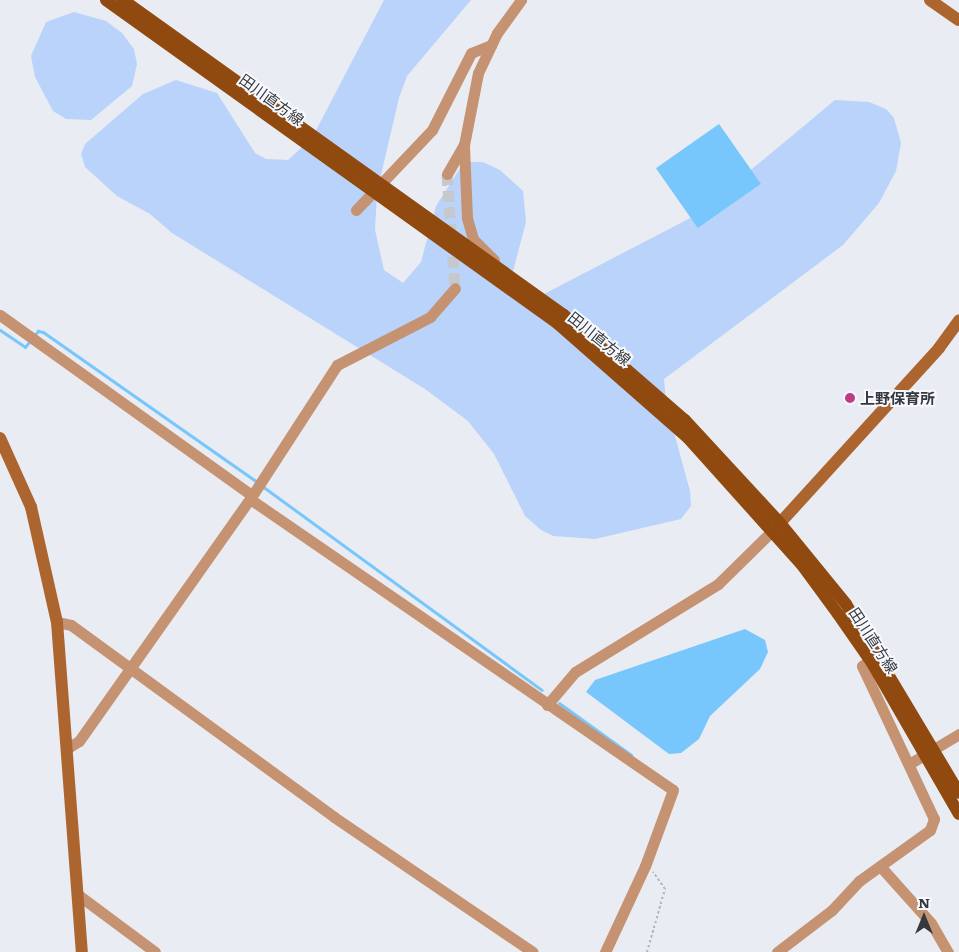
<!DOCTYPE html>
<html>
<head>
<meta charset="utf-8">
<style>
	body { margin:0 }
	#map { position:relative; width:959px; height:952px; overflow:hidden; background:#e9ecf2; font-family:Literata,"Noto Sans JP",serif }
	div>[style] { position:absolute }
	[style*='--x'] { left:calc(var(--x)*1px); top:calc(var(--y)*1px); width:calc(var(--w)*1px); rotate:calc(var(--a)*1deg) }
	.green>* { inset:0; background:#b9d3fb }
	.water>* { inset:0; background:#77c7fc; transform-origin:0 0 }
	.stream>* { height:3px; margin:-1.5px; padding:0 1.5px; transform-origin:1.5px; border-radius:1.5px; background:#77c7fc }
	.street-tunnel>* { height:11px; margin-top:-5.5px; transform-origin:0; background:repeating-linear-gradient(90deg,#c5c8cd 0 11px,transparent 0 16.5px) }
	.path>* { height:2px; margin-top:-1px; transform-origin:0; background:repeating-linear-gradient(90deg,#b2b4b9 0 2.5px,transparent 0 5px) }
	.street>* { height:11px; margin:-5.5px; padding:0 5.5px; transform-origin:5.5px; border-radius:5.5px; background:#c59272 }
	.secondary>* { height:12px; margin:-6px; padding:0 6px; transform-origin:6px; border-radius:6px; background:#ad6530 }
	.primary>* { height:12px; margin:-6px; padding:0 6px; transform-origin:6px; border-radius:6px; background:#904a0f }
	.dots>* { width:14px; height:14px; translate:-50% -50%; box-sizing:border-box; border:2px solid #f6f9fe; border-radius:50% }
	span { translate:-50% -50%; white-space:nowrap; text-align:center; line-height:1.15; -webkit-text-stroke:4px #f6f9fe; paint-order:stroke }
	.street-label { font-size:15px; color:#37383b }
	.poi-label { font-size:15px; color:#37383b; font-weight:700 }
	.left { translate:0 -50%; text-align:left }
	.north { position:absolute; left:899px; top:892px; width:50px; height:50px; -webkit-text-stroke:4px #f6f9fe; paint-order:stroke; rotate:0deg; font-size:14px; font-weight:700; line-height:20px; text-align:center; color:#37383b }
	.north::after { content:''; display:block; margin:auto; width:18px; height:22px; background:#37383b; clip-path:polygon(50% 0,100% 100%,50% 72%,0 100%) }
</style>
</head>
<body>
<div id="map">
	<div class="green">
		<i style="clip-path:polygon(384px 0,471px 0,407px 76px,399px 98px,377px 192px,375px 230px,384px 270px,403px 283px,421px 262px,436px 206px,464px 162px,483px 162px,500px 170px,523px 191px,526px 222px,511px 279px,544px 294px,698px 214px,835px 100px,869px 102px,886px 109px,894px 118px,901px 143px,896px 171px,879px 203px,843px 245px,664px 379px,666px 403px,690px 491px,691px 506px,681px 519px,595px 539px,553px 536px,541px 530px,525px 516px,494px 454px,468px 421px,425px 389px,172px 233px,150px 214px,117px 196px,85px 167px,81px 154px,85px 144px,143px 94px,176px 80px,217px 93px,255px 153px,266px 159px,288px 160px,312px 138px)"></i>
		<i style="clip-path:polygon(74px 12px,106px 21px,122px 33px,134px 49px,137px 64px,132px 86px,91px 120px,66px 119px,53px 111px,35px 77px,31px 56px,46px 22px)"></i>
	</div>
	<div class="water">
		<i style="left:719px;top:124px;width:73px;height:77px;rotate:55deg"></i>
		<i style="clip-path:polygon(745px 629px,765px 640px,768px 652px,760px 669px,710px 716px,699px 739px,681px 753px,669px 754px,586px 692px,595px 680px)"></i>
	</div>
	<div class="stream">
		<i style="--x:0;--y:330;--w:30;--a:34"></i>
		<i style="--x:25;--y:347;--w:21;--a:-51"></i>
		<i style="--x:38;--y:331;--w:5;--a:11"></i>
		<i style="--x:43;--y:332;--w:261;--a:35"></i>
		<i style="--x:262;--y:486;--w:346;--a:36.1"></i>
		<i style="--x:559;--y:703;--w:89;--a:35.8"></i>
	</div>
	<div class="street-tunnel">
		<i style="--x:447;--y:174;--w:114;--a:86"></i>
	</div>
	<div class="path">
		<i style="--x:647;--y:952;--w:66;--a:-74.1"></i>
		<i style="--x:665;--y:889;--w:21;--a:-125"></i>
	</div>
	<div class="street">
		<i style="--x:447;--y:174;--w:34;--a:-60"></i>
		<i style="--x:356;--y:210;--w:110;--a:-46.5"></i>
		<i style="--x:432;--y:130;--w:86;--a:-63.1"></i>
		<i style="--x:471;--y:53;--w:22;--a:-22"></i>
		<i style="--x:494;--y:260;--w:30;--a:-135"></i>
		<i style="--x:473;--y:239;--w:22;--a:-106"></i>
		<i style="--x:467;--y:218;--w:73;--a:-92.4"></i>
		<i style="--x:464;--y:145;--w:73;--a:-79"></i>
		<i style="--x:478;--y:73;--w:44;--a:-64.6"></i>
		<i style="--x:497;--y:33;--w:41;--a:-54"></i>
		<i style="--x:0;--y:315;--w:307;--a:35.6"></i>
		<i style="--x:250;--y:499;--w:513;--a:34.53"></i>
		<i style="--x:673;--y:790;--w:81;--a:110.2"></i>
		<i style="--x:645;--y:866;--w:95;--a:114.9"></i>
		<i style="--x:57;--y:622;--w:14;--a:12"></i>
		<i style="--x:71;--y:625;--w:326;--a:36.1"></i>
		<i style="--x:334;--y:817;--w:240;--a:34.2"></i>
		<i style="--x:547;--y:705;--w:43;--a:-49.7"></i>
		<i style="--x:575;--y:672;--w:168;--a:-31.6"></i>
		<i style="--x:718;--y:584;--w:84;--a:-44.5"></i>
		<i style="--x:66;--y:749;--w:15;--a:-32"></i>
		<i style="--x:79;--y:741;--w:296;--a:-54.8"></i>
		<i style="--x:250;--y:499;--w:160;--a:-57"></i>
		<i style="--x:337;--y:365;--w:105;--a:-27.3"></i>
		<i style="--x:430;--y:317;--w:38;--a:-49"></i>
		<i style="--x:909;--y:764;--w:58;--a:-31"></i>
		<i style="--x:880;--y:866;--w:76;--a:48.2"></i>
		<i style="--x:931;--y:923;--w:34;--a:60"></i>
		<i style="--x:77;--y:894;--w:97;--a:36.6"></i>
		<i style="--x:777;--y:952;--w:69;--a:-37.4"></i>
		<i style="--x:832;--y:910;--w:40;--a:-47"></i>
		<i style="--x:859;--y:881;--w:87;--a:-35.7"></i>
		<i style="--x:930;--y:830;--w:12;--a:-70"></i>
		<i style="--x:934;--y:819;--w:169;--a:-115.2"></i>
		<i style="--x:862;--y:666;--w:10;--a:-37"></i>
	</div>
	<div class="secondary">
		<i style="--x:930;--y:0;--w:35;--a:35"></i>
		<i style="--x:0;--y:438;--w:76;--a:65.8"></i>
		<i style="--x:31;--y:507;--w:118;--a:77.3"></i>
		<i style="--x:57;--y:622;--w:331;--a:85.7"></i>
		<i style="--x:780;--y:523;--w:236;--a:-47.7"></i>
		<i style="--x:939;--y:348;--w:34;--a:-54"></i>
	</div>
	<div class="primary">
		<i style="--x:106;--y:0;--w:555;--a:35.61"></i>
		<i style="--x:557;--y:323;--w:174;--a:41.3"></i>
		<i style="--x:688;--y:438;--w:171;--a:48.1"></i>
		<i style="--x:802;--y:565;--w:61;--a:53.7"></i>
		<i style="--x:838;--y:614;--w:60;--a:55.2"></i>
		<i style="--x:872;--y:663;--w:174;--a:60.1"></i>
		<i style="--x:123;--y:0;--w:542;--a:35.54"></i>
		<i style="--x:564;--y:315;--w:160;--a:41"></i>
		<i style="--x:685;--y:420;--w:140;--a:47.3"></i>
		<i style="--x:780;--y:523;--w:104;--a:50.8"></i>
		<i style="--x:846;--y:604;--w:220;--a:59.1"></i>
	</div>
	<div class="dots">
		<i style="left:850px;top:398px;background:#bd3c85"></i>
	</div>
	<div class="street-label">
		<span style="left:272px;top:99px;rotate:36deg">田川直方線</span>
		<span style="left:600px;top:338px;rotate:39deg">田川直方線</span>
		<span style="left:874px;top:640px;rotate:57deg">田川直方線</span>
	</div>
	<div class="poi-label">
		<span class="left" style="left:860px;top:398px">上野保育所</span>
	</div>
	<div class="north">N</div>
</div>
</body>
</html>
